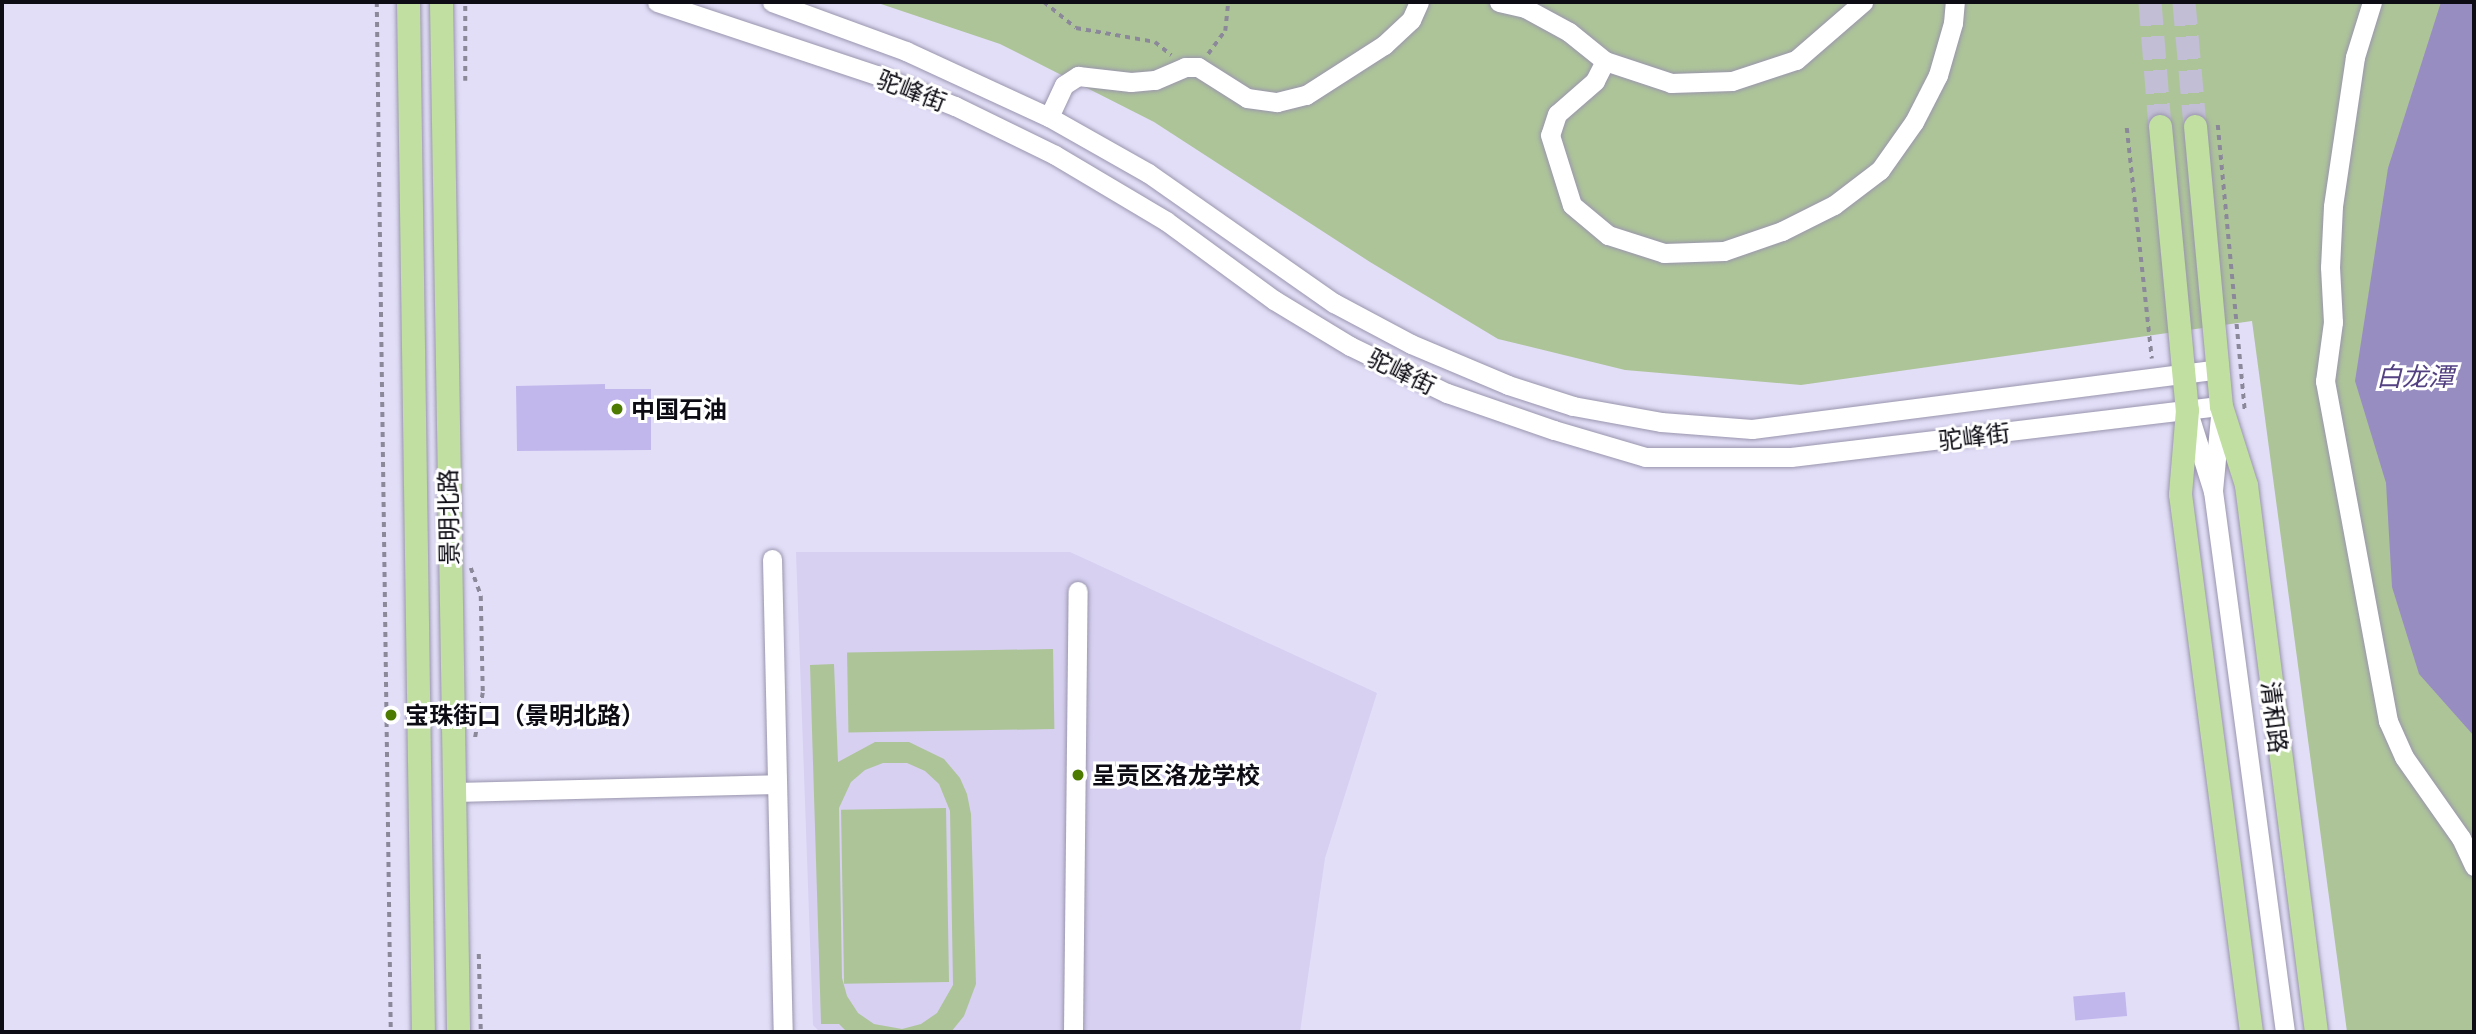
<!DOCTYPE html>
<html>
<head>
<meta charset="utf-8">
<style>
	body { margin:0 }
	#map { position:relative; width:2476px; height:1034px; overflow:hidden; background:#e2def8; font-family:"Golos Text","Noto Sans SC",sans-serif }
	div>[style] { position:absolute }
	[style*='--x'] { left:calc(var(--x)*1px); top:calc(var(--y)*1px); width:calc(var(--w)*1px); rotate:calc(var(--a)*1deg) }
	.built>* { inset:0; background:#d7d0f1 }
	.green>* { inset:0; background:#adc499; transform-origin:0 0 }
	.water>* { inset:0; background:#988dc1 }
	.building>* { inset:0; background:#c2b7ed; transform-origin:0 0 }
	.major-tunnel>* { height:23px; margin-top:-11.5px; transform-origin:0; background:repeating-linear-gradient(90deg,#c2bed6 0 23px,transparent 0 34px) }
	.path>* { height:3.5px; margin-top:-1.75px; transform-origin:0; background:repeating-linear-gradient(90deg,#8b889a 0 5px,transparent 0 10px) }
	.roads { filter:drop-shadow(0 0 2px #9a95ad) drop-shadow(0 0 2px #9a95ad) }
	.minor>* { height:19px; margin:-9.5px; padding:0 9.5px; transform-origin:9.5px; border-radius:9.5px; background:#fff }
	.major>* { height:23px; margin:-11.5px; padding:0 11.5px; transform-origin:11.5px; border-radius:11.5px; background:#c0dfa1 }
	.dots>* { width:19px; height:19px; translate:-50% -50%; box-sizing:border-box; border:4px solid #fff; border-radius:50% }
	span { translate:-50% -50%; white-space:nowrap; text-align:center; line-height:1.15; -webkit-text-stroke:6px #fff; paint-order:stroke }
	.street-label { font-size:24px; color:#0d0b13 }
	.poi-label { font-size:24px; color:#0d0b13; font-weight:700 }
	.left { translate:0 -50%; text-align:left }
	.water-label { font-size:26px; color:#534182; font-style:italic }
	.frame { position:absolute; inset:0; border:4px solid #0d0b13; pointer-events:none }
</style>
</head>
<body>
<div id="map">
	<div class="built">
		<i style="clip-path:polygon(796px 552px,1070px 552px,1377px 693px,1325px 858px,1300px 1032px,820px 1032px,813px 1025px)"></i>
	</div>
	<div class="green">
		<i style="clip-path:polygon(875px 2px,2474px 2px,2474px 1032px,2347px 1032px,2252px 321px,1801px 385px,1625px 370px,1498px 339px,1370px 262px,1154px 122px,1000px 44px)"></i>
		<i style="left:1053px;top:649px;width:80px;height:206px;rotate:89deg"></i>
		<i style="clip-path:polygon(evenodd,834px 664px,838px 762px,875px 742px,909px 742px,944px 759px,960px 778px,967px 794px,971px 814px,976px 984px,964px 1016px,951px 1032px,847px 1032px,839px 1024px,821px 1024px,810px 665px,834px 664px,883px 763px,907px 763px,925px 771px,939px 784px,950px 811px,953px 985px,937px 1013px,921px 1024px,902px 1029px,874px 1024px,858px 1013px,847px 996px,842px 978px,839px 808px,851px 782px,865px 770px,883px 763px)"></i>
		<i style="left:946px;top:808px;width:174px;height:105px;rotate:89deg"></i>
	</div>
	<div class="water">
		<i style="clip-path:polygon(2441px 2px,2474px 2px,2474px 736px,2419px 674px,2392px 587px,2386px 483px,2355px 381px,2388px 168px)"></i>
	</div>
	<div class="building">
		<i style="clip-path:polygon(605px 384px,605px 389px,651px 389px,651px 450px,517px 451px,516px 386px)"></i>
		<i style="left:2125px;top:992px;width:24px;height:52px;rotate:85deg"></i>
	</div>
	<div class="major-tunnel">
		<i style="--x:2150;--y:2;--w:124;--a:85.4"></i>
		<i style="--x:2184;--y:2;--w:124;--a:84.9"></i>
	</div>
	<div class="path">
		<i style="--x:377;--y:2;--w:1030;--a:89.22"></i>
		<i style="--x:1044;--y:2;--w:41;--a:39.1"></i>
		<i style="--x:1076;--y:28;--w:80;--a:10"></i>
		<i style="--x:1155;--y:42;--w:21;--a:39"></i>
		<i style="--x:1208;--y:54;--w:29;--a:-54"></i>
		<i style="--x:1225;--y:31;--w:29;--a:-84"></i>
		<i style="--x:465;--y:81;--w:79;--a:-90"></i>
		<i style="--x:2218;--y:125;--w:289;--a:84.6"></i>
		<i style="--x:2127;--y:128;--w:232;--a:83.8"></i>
		<i style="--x:471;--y:568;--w:30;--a:70"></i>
		<i style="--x:481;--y:596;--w:97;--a:88.8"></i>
		<i style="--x:483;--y:693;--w:48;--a:99.7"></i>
		<i style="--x:479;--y:954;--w:78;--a:88.5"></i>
	</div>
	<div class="roads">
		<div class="minor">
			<i style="--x:657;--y:2;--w:232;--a:18.4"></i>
			<i style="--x:877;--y:75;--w:84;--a:21.7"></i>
			<i style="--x:955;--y:106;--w:111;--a:26.1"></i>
			<i style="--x:1055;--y:155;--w:129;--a:30.7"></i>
			<i style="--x:1166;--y:221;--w:134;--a:36.2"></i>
			<i style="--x:1274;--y:300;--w:89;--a:31.2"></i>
			<i style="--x:1350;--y:346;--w:108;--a:25.9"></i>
			<i style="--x:1447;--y:393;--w:113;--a:19.1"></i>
			<i style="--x:1554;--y:430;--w:95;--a:16.5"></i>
			<i style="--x:1645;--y:457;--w:146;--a:0"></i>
			<i style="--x:1791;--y:457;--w:433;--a:-6.8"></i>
			<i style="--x:2221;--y:406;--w:85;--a:95.4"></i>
			<i style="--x:772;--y:2;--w:143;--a:20.1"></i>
			<i style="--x:906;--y:51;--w:157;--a:24.8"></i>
			<i style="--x:1049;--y:117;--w:114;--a:29.5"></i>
			<i style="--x:1148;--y:173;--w:227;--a:35"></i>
			<i style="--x:1334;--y:303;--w:87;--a:28"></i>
			<i style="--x:1411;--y:344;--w:105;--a:22.9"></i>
			<i style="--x:1508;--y:385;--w:68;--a:17.9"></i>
			<i style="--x:1573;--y:406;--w:89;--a:10.3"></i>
			<i style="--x:1661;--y:422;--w:91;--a:4.4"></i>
			<i style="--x:1752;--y:429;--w:470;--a:-7.3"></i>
			<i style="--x:1499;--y:2;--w:27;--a:13"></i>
			<i style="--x:1525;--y:8;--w:50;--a:28.6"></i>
			<i style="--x:1569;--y:32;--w:46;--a:38.9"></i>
			<i style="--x:1605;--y:61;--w:70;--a:18.4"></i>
			<i style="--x:1671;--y:83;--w:61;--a:-1.9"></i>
			<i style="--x:1732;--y:81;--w:67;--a:-18.2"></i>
			<i style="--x:1796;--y:60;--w:89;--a:-40.9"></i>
			<i style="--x:2372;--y:2;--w:58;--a:107.2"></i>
			<i style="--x:2355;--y:57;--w:151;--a:98.4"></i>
			<i style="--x:2333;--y:206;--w:61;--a:92.8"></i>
			<i style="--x:2330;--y:267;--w:55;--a:86.9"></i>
			<i style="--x:2333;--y:322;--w:60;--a:97.7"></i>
			<i style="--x:2325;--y:381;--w:346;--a:79.5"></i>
			<i style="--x:2388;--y:721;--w:39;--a:66"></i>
			<i style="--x:2404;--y:757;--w:99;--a:54.9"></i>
			<i style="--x:2461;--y:838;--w:31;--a:65"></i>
			<i style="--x:1605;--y:61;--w:22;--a:117"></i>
			<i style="--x:1595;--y:81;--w:50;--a:139"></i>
			<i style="--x:1557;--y:114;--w:22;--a:108"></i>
			<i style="--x:1550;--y:135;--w:73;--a:72.6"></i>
			<i style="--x:1572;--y:205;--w:47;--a:39.8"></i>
			<i style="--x:1608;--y:235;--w:59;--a:17.8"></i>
			<i style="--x:1664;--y:253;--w:60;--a:-1.9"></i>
			<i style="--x:1724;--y:251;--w:61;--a:-19"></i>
			<i style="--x:1782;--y:231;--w:58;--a:-26.6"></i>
			<i style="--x:1834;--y:205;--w:58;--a:-37.3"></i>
			<i style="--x:1880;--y:170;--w:59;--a:-54.7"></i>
			<i style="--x:1914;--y:122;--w:53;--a:-62.9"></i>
			<i style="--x:1938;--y:75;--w:54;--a:-73.9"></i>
			<i style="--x:1953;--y:23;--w:21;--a:-85"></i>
			<i style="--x:1049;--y:117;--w:35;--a:-65"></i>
			<i style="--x:1064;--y:85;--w:17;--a:-33"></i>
			<i style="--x:1078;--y:76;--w:53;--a:6.5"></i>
			<i style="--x:1131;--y:82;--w:24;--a:-5"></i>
			<i style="--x:1155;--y:80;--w:33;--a:-23"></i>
			<i style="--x:1185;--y:67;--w:13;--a:0"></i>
			<i style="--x:1198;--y:67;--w:58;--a:32.3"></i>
			<i style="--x:1247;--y:98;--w:30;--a:8"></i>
			<i style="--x:1277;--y:102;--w:30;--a:-14"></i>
			<i style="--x:1306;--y:95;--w:93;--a:-32.7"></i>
			<i style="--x:1384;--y:45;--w:37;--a:-43"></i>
			<i style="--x:1411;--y:20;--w:20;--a:-66"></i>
			<i style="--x:2189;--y:415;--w:80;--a:72.5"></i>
			<i style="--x:2213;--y:491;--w:546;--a:82.42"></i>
			<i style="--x:772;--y:559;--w:473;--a:88.7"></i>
			<i style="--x:454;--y:792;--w:323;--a:-1.4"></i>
			<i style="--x:1073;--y:1032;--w:441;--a:-89.4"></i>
		</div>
		<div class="major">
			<i style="--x:408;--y:2;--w:1030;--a:89.17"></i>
			<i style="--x:441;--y:2;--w:1030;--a:89.05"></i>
			<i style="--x:2160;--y:126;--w:285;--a:84.6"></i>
			<i style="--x:2187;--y:410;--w:84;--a:94.8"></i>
			<i style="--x:2180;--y:494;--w:543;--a:82.48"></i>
			<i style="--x:2195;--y:126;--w:281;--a:84.7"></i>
			<i style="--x:2221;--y:406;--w:83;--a:72.4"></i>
			<i style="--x:2246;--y:485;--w:551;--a:82.71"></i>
		</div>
	</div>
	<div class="dots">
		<i style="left:617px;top:409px;background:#4d7b02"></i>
		<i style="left:391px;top:715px;background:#4d7b02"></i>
		<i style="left:1078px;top:775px;background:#4d7b02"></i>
	</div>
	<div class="street-label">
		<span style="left:912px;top:90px;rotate:21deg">驼峰街</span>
		<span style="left:1402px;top:371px;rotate:26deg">驼峰街</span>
		<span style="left:1974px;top:436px;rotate:-7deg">驼峰街</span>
		<span style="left:448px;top:517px;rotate:-91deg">景明北路</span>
		<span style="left:2275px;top:717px;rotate:83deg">清和路</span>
	</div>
	<div class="poi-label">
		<span class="left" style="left:631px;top:409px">中国石油</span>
		<span class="left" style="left:405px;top:715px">宝珠街口（景明北路）</span>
		<span class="left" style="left:1092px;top:775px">呈贡区洛龙学校</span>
	</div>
	<div class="water-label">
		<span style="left:2415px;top:377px">白龙潭</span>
	</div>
	<div class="frame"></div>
</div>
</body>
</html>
